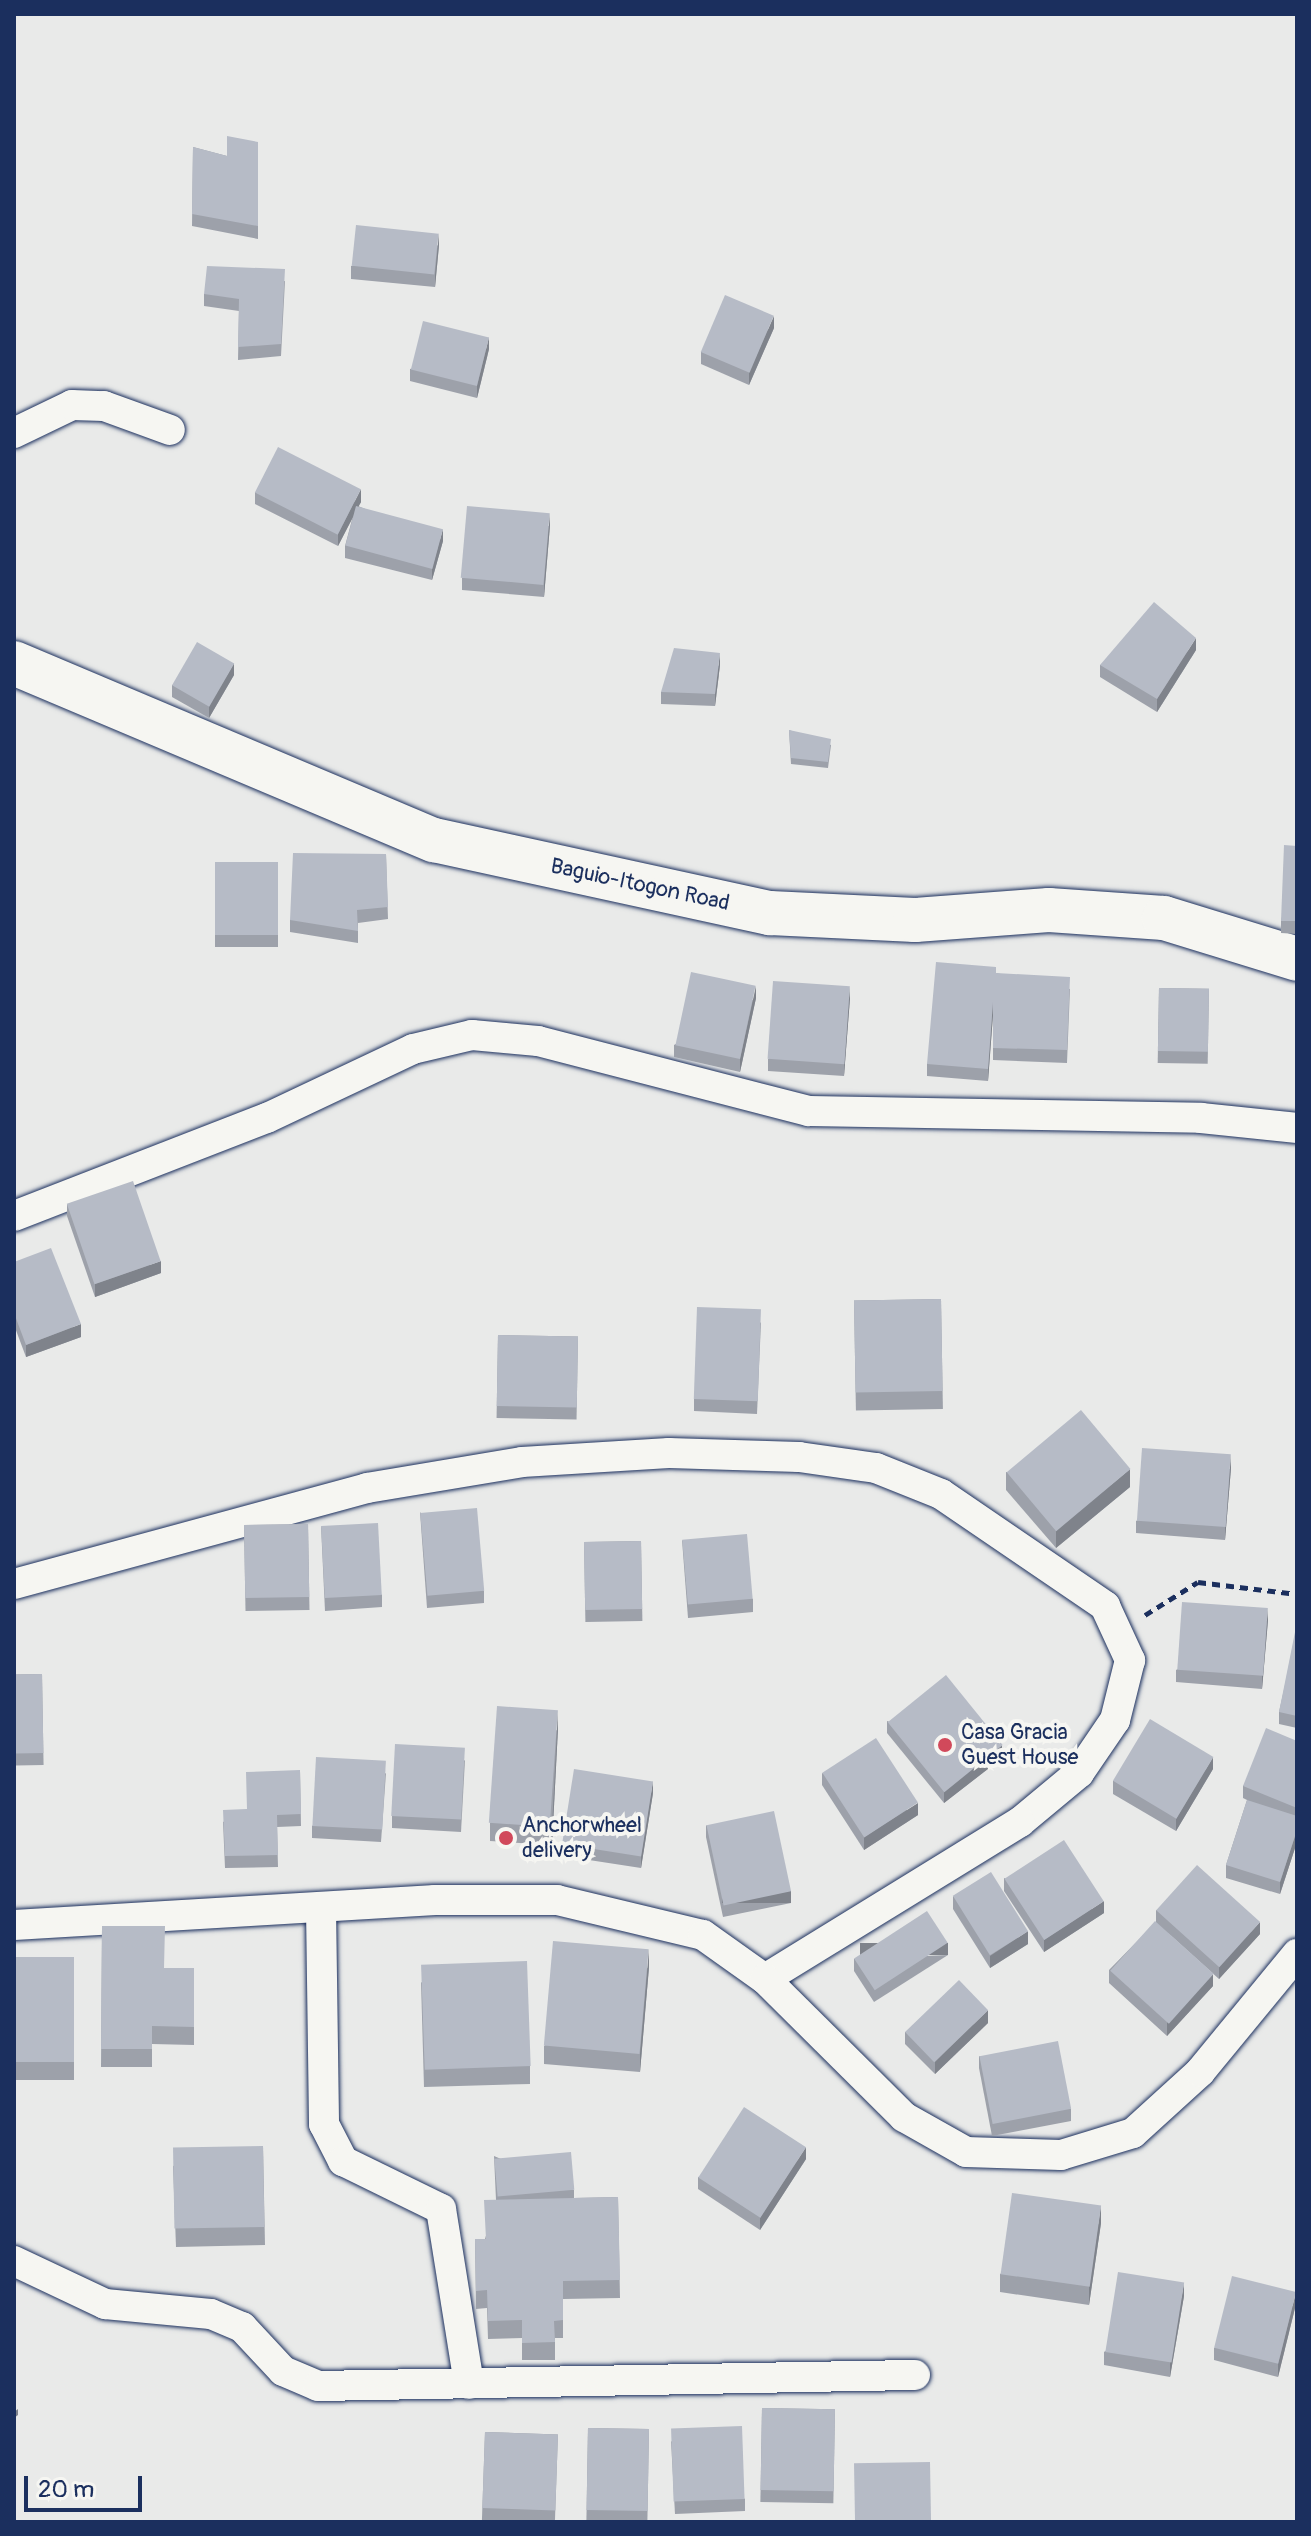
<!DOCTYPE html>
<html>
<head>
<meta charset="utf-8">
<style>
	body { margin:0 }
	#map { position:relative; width:1311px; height:2536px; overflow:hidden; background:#e9eae9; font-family:Pangolin,sans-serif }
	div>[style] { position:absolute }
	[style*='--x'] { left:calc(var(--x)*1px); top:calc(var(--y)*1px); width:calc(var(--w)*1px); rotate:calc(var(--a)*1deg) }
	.path>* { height:5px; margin-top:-2.5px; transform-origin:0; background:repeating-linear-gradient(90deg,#1b2f5e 0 8px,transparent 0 14px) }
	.roads { filter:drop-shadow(0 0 2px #1b2f5e) drop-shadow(0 0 2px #1b2f5e) }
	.minor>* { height:30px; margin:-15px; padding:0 15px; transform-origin:15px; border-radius:15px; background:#f6f6f2 }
	.secondary>* { height:44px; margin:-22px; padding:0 22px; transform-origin:22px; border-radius:22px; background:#f6f6f2 }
	.wall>* { inset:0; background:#9da1aa; transform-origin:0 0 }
	.shaded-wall>* { inset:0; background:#7f838b; transform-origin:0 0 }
	.building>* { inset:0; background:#b6bbc6; transform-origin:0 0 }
	.dots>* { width:22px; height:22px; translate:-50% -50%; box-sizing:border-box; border:4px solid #f6f6f2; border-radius:50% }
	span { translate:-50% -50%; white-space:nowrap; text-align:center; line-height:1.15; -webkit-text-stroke:8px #f6f6f2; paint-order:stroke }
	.street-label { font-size:22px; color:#1b2f5e }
	.poi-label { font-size:22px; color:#1b2f5e }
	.left { translate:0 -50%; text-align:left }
	.frame { position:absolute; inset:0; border:16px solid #1b2f5e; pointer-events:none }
	.scale { position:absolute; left:24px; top:2476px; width:118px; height:36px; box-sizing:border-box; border:4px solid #1b2f5e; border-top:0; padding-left:10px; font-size:24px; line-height:28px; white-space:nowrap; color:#1b2f5e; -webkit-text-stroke:6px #f6f6f2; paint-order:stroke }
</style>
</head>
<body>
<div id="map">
	<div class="path">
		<i style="--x:1145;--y:1615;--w:62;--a:-31.9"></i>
		<i style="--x:1198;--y:1582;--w:100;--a:6.9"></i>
	</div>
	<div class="roads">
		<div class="minor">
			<i style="--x:14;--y:433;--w:64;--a:-25.8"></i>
			<i style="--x:72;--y:405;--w:32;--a:2"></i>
			<i style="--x:104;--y:406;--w:70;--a:20"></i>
			<i style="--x:14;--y:1216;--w:271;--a:-21.2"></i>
			<i style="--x:267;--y:1118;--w:161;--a:-25.3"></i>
			<i style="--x:413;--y:1049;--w:61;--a:-13.3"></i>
			<i style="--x:472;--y:1035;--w:66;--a:5.2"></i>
			<i style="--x:538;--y:1041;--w:280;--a:14.5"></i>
			<i style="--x:809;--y:1111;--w:392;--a:1"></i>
			<i style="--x:1201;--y:1118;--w:97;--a:5.9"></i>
			<i style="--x:14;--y:1584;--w:366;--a:-15.2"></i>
			<i style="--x:367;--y:1488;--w:157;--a:-9.5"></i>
			<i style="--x:522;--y:1462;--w:147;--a:-3.5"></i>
			<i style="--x:669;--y:1453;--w:130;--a:1.8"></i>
			<i style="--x:799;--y:1457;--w:78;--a:8.1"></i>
			<i style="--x:876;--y:1468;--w:70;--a:21.8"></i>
			<i style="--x:941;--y:1494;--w:199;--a:34.3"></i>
			<i style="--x:1105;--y:1606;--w:60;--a:65.2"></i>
			<i style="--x:1130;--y:1660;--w:62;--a:104"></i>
			<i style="--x:1115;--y:1720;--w:64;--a:124.2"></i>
			<i style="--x:1079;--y:1773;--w:77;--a:140.3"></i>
			<i style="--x:1020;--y:1822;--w:299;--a:148.4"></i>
			<i style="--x:321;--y:1907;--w:217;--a:89.2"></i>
			<i style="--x:324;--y:2124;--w:42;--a:62.8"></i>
			<i style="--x:343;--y:2161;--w:109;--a:26.1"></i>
			<i style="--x:441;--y:2209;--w:177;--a:80.9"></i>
			<i style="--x:14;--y:1925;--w:422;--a:-3.4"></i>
			<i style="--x:435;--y:1900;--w:122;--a:0"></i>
			<i style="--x:557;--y:1900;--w:150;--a:13.5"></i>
			<i style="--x:703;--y:1935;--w:76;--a:35.4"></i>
			<i style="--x:765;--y:1979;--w:196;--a:44.8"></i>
			<i style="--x:904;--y:2117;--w:71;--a:29.4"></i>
			<i style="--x:966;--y:2152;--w:95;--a:1.8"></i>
			<i style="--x:1061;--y:2155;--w:75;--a:-17"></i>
			<i style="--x:1133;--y:2133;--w:91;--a:-42.3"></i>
			<i style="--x:1200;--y:2072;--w:153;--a:-50.6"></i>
			<i style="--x:14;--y:2261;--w:101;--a:25.3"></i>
			<i style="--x:105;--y:2304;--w:106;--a:5.4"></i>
			<i style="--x:211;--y:2314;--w:34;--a:23"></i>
			<i style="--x:242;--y:2327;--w:60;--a:47"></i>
			<i style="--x:283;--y:2371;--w:38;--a:23"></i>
			<i style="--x:318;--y:2386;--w:597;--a:-1.06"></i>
		</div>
		<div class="secondary">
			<i style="--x:14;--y:663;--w:456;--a:22.9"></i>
			<i style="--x:434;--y:840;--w:344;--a:12.3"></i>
			<i style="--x:770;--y:913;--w:145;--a:2.8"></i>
			<i style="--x:915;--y:920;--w:134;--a:-4.3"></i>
			<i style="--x:1049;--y:910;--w:115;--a:4"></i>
			<i style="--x:1164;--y:918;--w:139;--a:17.1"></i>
		</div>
	</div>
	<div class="wall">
		<i style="clip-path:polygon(258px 142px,258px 239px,192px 226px,193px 147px,227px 156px)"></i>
		<i style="clip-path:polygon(439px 245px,435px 287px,351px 279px,351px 266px)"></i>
		<i style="clip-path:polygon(285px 281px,281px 356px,238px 360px,239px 311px,204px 306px,204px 294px)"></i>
		<i style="clip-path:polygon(774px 328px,749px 385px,701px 364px,701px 352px)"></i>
		<i style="clip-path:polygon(489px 349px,477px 398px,410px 381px,410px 369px)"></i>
		<i style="clip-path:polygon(255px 492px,361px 502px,358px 506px,443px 541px,432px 580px,345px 558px,345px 546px,353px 516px,338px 546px,255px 504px)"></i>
		<i style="clip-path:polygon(550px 525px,544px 597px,462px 590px,462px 578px)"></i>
		<i style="clip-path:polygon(1196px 650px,1157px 712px,1100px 677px,1100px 665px)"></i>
		<i style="clip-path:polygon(720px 665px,715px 706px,661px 704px,661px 692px)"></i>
		<i style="clip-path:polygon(234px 675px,209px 718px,172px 697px,172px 685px)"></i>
		<i style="clip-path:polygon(789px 730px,831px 745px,828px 768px,791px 764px)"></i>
		<i style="clip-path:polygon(1297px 846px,1297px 934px,1281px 933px,1281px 921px)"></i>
		<i style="clip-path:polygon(386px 854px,388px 919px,358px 923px,358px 943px,290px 932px,290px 920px)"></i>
		<i style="left:215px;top:862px;width:63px;height:85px"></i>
		<i style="clip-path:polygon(996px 973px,1070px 989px,1067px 1063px,993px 1060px,993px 1015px,988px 1081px,927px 1076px,927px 1064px)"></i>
		<i style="left:1159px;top:988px;width:50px;height:75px;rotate:1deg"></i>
		<i style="clip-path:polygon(756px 998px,740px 1072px,674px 1057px,674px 1045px)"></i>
		<i style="clip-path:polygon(850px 998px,844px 1076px,768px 1071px,768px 1059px)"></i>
		<i style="clip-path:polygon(67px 1204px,161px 1273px,95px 1297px,67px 1216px)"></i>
		<i style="clip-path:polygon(14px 1262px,81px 1337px,26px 1357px,14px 1325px)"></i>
		<i style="left:941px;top:1299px;width:110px;height:87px;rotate:89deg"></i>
		<i style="clip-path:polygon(761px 1322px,757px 1414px,694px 1411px,694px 1399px)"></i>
		<i style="left:498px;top:1335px;width:80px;height:83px;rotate:1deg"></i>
		<i style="clip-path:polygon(1231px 1468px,1225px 1540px,1136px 1533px,1136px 1521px)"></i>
		<i style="clip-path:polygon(1006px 1472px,1130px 1487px,1056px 1548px,1006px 1490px)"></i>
		<i style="clip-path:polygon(420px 1512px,484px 1591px,484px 1603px,427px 1608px)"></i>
		<i style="left:308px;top:1524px;width:86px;height:64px;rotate:89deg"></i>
		<i style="clip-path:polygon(321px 1526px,382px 1595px,382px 1607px,325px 1611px)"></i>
		<i style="clip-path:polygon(682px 1540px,753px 1599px,753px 1612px,688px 1618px)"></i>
		<i style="left:641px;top:1541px;width:80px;height:57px;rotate:89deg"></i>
		<i style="clip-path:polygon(1268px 1620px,1262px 1689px,1176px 1682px,1176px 1670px)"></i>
		<i style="clip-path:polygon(1297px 1632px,1297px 1728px,1279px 1724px,1279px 1712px)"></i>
		<i style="left:42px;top:1674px;width:91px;height:28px;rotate:89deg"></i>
		<i style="clip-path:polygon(887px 1721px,1002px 1758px,944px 1803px,887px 1733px)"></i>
		<i style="clip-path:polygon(558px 1728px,552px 1845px,490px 1841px,490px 1823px)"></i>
		<i style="clip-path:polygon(1297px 1741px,1297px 1842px,1280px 1894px,1226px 1878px,1226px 1865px,1247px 1800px,1243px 1798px,1243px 1786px)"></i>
		<i style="clip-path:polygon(465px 1760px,461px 1832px,392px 1828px,392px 1816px)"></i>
		<i style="clip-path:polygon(1213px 1769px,1176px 1831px,1113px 1794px,1113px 1781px)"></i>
		<i style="clip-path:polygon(300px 1770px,301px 1826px,277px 1827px,278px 1867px,225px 1868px,223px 1822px,247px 1809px)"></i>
		<i style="clip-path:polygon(386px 1773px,381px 1842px,312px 1838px,312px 1826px)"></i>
		<i style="clip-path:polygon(822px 1773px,918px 1815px,864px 1850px,822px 1785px)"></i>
		<i style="clip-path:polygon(653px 1793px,641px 1868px,563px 1856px,563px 1844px)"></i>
		<i style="clip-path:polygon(706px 1825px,791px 1903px,723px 1917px,706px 1837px)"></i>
		<i style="clip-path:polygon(1004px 1878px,1104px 1913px,1044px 1952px,1004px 1891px)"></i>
		<i style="clip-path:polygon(953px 1896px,1028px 1944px,990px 1968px,953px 1909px)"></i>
		<i style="clip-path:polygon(1156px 1910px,1260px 1934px,1219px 1979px,1168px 1933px,1213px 1986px,1167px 2036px,1109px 1983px,1109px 1970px,1156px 1922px)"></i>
		<i style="clip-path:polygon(102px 1926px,164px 1968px,194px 1968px,194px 2045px,152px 2044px,152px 2067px,101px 2067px)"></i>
		<i style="clip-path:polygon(948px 1955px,874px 2002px,854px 1971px,854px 1959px)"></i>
		<i style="left:14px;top:1957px;width:60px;height:123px"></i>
		<i style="clip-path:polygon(649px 1967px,640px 2072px,544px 2064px,544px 2046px)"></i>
		<i style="clip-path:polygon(421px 1982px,530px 2066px,530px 2084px,424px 2087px)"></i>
		<i style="clip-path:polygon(988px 2023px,935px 2074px,905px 2044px,905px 2032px)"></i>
		<i style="clip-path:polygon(979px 2056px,1071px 2109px,1071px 2121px,992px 2136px,979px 2068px)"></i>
		<i style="clip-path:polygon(263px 2146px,265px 2245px,176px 2247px,173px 2166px)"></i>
		<i style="clip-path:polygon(494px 2156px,574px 2190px,574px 2198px,618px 2197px,620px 2298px,563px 2299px,563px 2338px,555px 2338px,555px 2360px,522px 2360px,522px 2338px,488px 2339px,487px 2308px,476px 2309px,475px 2239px,485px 2239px,496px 2200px)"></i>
		<i style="clip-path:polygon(806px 2159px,760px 2230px,698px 2189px,698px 2177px)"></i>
		<i style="clip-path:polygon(1101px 2223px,1089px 2305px,1000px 2292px,1000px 2274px)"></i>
		<i style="clip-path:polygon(1184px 2296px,1170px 2377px,1104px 2365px,1104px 2352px)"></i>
		<i style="clip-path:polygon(1296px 2304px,1278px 2377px,1214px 2360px,1214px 2348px)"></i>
		<i style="left:762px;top:2408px;width:73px;height:94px;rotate:1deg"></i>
		<i style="left:588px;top:2428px;width:61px;height:94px;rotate:1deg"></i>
		<i style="left:485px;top:2432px;width:73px;height:88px;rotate:2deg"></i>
		<i style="clip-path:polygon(671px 2441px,745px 2499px,745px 2511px,675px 2514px)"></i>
	</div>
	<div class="shaded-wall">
		<i style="clip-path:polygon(439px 233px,439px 245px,435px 287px,435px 275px)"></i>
		<i style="clip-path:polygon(774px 316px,774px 328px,749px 385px,749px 372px)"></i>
		<i style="clip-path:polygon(489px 337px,489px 349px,477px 398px,477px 386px)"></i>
		<i style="clip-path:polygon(361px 489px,361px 502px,338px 546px,338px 534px)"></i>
		<i style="clip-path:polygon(550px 513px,550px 525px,544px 597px,544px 584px)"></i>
		<i style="clip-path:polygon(443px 529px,443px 541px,432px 580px,432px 568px)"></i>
		<i style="clip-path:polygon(1196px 638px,1196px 650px,1157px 712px,1157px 699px)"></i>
		<i style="clip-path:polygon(720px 653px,720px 665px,715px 706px,715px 694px)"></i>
		<i style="clip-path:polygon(234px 663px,234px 675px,209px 718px,209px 706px)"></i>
		<i style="clip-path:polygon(756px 986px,756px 998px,740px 1072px,740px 1059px)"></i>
		<i style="clip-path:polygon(850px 986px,850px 998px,844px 1076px,844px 1064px)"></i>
		<i style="clip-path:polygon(993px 1002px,993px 1015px,988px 1081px,988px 1069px)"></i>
		<i style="clip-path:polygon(161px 1261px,161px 1273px,95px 1297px,95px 1284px)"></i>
		<i style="clip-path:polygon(81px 1324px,81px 1337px,26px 1357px,26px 1345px)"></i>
		<i style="clip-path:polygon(1231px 1455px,1231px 1468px,1225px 1540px,1225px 1528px)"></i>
		<i style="clip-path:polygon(1130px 1469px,1130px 1487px,1056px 1548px,1056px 1530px)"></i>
		<i style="clip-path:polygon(1268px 1608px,1268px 1620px,1262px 1689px,1262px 1677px)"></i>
		<i style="clip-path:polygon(558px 1710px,558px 1728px,552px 1845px,552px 1827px)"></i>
		<i style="clip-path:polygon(1002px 1745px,1002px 1758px,944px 1803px,944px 1791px)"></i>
		<i style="clip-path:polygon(1213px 1757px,1213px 1769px,1176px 1831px,1176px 1819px)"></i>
		<i style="clip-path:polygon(653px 1781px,653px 1793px,641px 1868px,641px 1855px)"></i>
		<i style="clip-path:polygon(918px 1803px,918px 1815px,864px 1850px,864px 1837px)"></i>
		<i style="clip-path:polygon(1297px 1830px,1297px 1842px,1280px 1894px,1280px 1882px)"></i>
		<i style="left:791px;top:1891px;width:12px;height:69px;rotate:90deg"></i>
		<i style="clip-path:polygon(1104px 1901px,1104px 1913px,1044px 1952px,1044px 1940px)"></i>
		<i style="clip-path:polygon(1260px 1922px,1260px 1934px,1219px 1979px,1219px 1966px)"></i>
		<i style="clip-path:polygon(1028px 1931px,1028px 1944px,990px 1968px,990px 1956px)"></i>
		<i style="left:948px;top:1943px;width:12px;height:88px;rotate:90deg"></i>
		<i style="clip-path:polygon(649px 1949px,649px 1967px,640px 2072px,640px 2054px)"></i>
		<i style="clip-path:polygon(1213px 1974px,1213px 1986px,1167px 2036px,1167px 2023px)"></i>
		<i style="clip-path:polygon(988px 2010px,988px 2023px,935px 2074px,935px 2062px)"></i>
		<i style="clip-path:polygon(806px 2147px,806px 2159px,760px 2230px,760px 2218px)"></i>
		<i style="clip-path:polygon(1101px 2205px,1101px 2223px,1089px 2305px,1089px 2287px)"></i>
		<i style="clip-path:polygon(1184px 2283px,1184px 2296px,1170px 2377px,1170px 2364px)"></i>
		<i style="clip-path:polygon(1296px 2292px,1296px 2304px,1278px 2377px,1278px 2364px)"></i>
		<i style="clip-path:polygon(18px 2409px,18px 2415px,14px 2418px,14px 2412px)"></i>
	</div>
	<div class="building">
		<i style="clip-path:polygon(227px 136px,258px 142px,258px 226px,192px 214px,193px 147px,227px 156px)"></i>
		<i style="left:356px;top:225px;width:83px;height:41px;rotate:6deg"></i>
		<i style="clip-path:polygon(207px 266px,285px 269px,281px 344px,238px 347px,239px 299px,204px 294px)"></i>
		<i style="left:725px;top:295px;width:53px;height:62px;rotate:23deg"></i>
		<i style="left:423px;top:321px;width:68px;height:50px;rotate:14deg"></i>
		<i style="left:278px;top:447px;width:93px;height:51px;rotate:27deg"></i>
		<i style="left:356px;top:506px;width:90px;height:41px;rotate:15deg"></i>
		<i style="left:467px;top:506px;width:83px;height:72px;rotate:5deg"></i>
		<i style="clip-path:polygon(1154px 602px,1196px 638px,1157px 699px,1100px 665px)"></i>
		<i style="left:197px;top:642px;width:43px;height:50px;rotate:30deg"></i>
		<i style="clip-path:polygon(674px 648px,720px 653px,715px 694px,661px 692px)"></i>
		<i style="clip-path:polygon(789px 730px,831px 739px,828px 762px,791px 758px)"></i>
		<i style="clip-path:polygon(1284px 845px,1297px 846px,1297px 921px,1281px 921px)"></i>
		<i style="clip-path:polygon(293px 853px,386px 854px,388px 907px,357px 910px,358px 931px,290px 920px)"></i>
		<i style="left:215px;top:862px;width:63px;height:73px"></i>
		<i style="clip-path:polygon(936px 962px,996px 967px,996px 973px,1070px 977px,1067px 1050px,993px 1048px,993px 1002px,988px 1069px,927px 1064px)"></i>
		<i style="left:691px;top:972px;width:66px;height:75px;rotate:12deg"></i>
		<i style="left:773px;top:981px;width:77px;height:78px;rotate:4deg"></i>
		<i style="left:1159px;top:988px;width:50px;height:63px;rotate:1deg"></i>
		<i style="left:133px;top:1181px;width:85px;height:70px;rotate:71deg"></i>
		<i style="clip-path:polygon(51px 1248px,81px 1324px,26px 1345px,14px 1313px,14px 1262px)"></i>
		<i style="left:941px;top:1299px;width:92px;height:87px;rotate:89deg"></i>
		<i style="left:697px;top:1307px;width:64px;height:92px;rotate:2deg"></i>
		<i style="left:498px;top:1335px;width:80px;height:71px;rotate:1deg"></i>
		<i style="left:1081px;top:1410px;width:77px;height:97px;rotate:50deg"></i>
		<i style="left:1142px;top:1448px;width:89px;height:73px;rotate:4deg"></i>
		<i style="left:477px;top:1508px;width:83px;height:57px;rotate:85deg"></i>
		<i style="left:378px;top:1523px;width:72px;height:57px;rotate:87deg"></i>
		<i style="left:308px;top:1524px;width:73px;height:64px;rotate:89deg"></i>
		<i style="left:747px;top:1534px;width:65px;height:65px;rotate:85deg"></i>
		<i style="left:641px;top:1541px;width:68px;height:57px;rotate:89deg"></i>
		<i style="left:1182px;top:1602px;width:86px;height:68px;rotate:4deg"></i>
		<i style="clip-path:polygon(1295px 1632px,1297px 1632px,1297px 1716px,1279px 1712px)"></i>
		<i style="left:42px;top:1674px;width:79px;height:28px;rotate:89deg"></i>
		<i style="left:946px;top:1675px;width:90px;height:75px;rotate:51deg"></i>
		<i style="left:497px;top:1706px;width:61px;height:117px;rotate:4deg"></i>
		<i style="left:1150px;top:1719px;width:74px;height:72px;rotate:31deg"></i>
		<i style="clip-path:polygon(1266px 1728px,1297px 1741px,1297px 1808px,1243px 1786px)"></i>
		<i style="left:876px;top:1738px;width:77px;height:64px;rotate:57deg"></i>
		<i style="left:395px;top:1744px;width:70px;height:72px;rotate:3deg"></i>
		<i style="left:316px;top:1757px;width:70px;height:69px;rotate:3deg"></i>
		<i style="left:574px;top:1769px;width:80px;height:76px;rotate:9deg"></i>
		<i style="clip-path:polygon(300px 1770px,301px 1814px,277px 1815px,278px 1855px,225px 1856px,223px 1810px,247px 1809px,246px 1772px)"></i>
		<i style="clip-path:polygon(1247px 1800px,1297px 1816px,1297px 1830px,1280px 1882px,1226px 1865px)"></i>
		<i style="left:774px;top:1811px;width:82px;height:69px;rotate:78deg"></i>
		<i style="left:1064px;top:1840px;width:73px;height:71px;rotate:57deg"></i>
		<i style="left:1197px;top:1865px;width:85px;height:61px;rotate:42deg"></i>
		<i style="left:991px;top:1872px;width:70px;height:45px;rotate:58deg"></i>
		<i style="left:927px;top:1911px;width:38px;height:87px;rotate:57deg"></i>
		<i style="left:1155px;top:1921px;width:79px;height:67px;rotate:42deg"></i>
		<i style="clip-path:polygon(102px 1926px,165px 1926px,164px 1968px,194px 1968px,194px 2027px,152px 2026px,152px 2049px,101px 2049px)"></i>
		<i style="left:553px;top:1941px;width:96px;height:105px;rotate:5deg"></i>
		<i style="left:14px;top:1957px;width:60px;height:105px"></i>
		<i style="left:527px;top:1961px;width:105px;height:106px;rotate:88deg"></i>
		<i style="left:959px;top:1980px;width:42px;height:75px;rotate:46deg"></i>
		<i style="left:1058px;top:2041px;width:69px;height:80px;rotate:79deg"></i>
		<i style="left:744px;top:2107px;width:74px;height:84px;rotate:33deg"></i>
		<i style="left:263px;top:2146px;width:81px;height:90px;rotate:89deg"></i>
		<i style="left:571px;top:2152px;width:38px;height:77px;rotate:85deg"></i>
		<i style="left:1012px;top:2193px;width:90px;height:82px;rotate:8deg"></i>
		<i style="clip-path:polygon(618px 2197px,620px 2280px,563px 2281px,563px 2320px,554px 2321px,555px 2342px,522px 2343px,522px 2320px,488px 2321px,487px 2290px,476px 2291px,475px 2239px,486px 2239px,484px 2200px)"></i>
		<i style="left:1118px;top:2272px;width:67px;height:81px;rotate:9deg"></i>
		<i style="left:1232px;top:2276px;width:66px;height:74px;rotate:14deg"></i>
		<i style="left:762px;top:2408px;width:73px;height:82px;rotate:1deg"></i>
		<i style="left:742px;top:2426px;width:73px;height:71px;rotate:88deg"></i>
		<i style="left:588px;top:2428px;width:61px;height:82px;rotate:1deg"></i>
		<i style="left:485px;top:2432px;width:73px;height:76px;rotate:2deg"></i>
		<i style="left:930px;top:2462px;width:60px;height:76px;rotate:89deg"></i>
	</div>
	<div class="dots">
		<i style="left:945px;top:1745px;background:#d1495b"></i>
		<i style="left:506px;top:1838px;background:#d1495b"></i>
	</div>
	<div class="street-label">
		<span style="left:640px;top:885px;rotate:12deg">Baguio-Itogon Road</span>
	</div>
	<div class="poi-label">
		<span class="left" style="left:961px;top:1745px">Casa Gracia<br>Guest House</span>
		<span class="left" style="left:522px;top:1838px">Anchorwheel<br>delivery</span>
	</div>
	<div class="frame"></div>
	<div class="scale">20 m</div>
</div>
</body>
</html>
